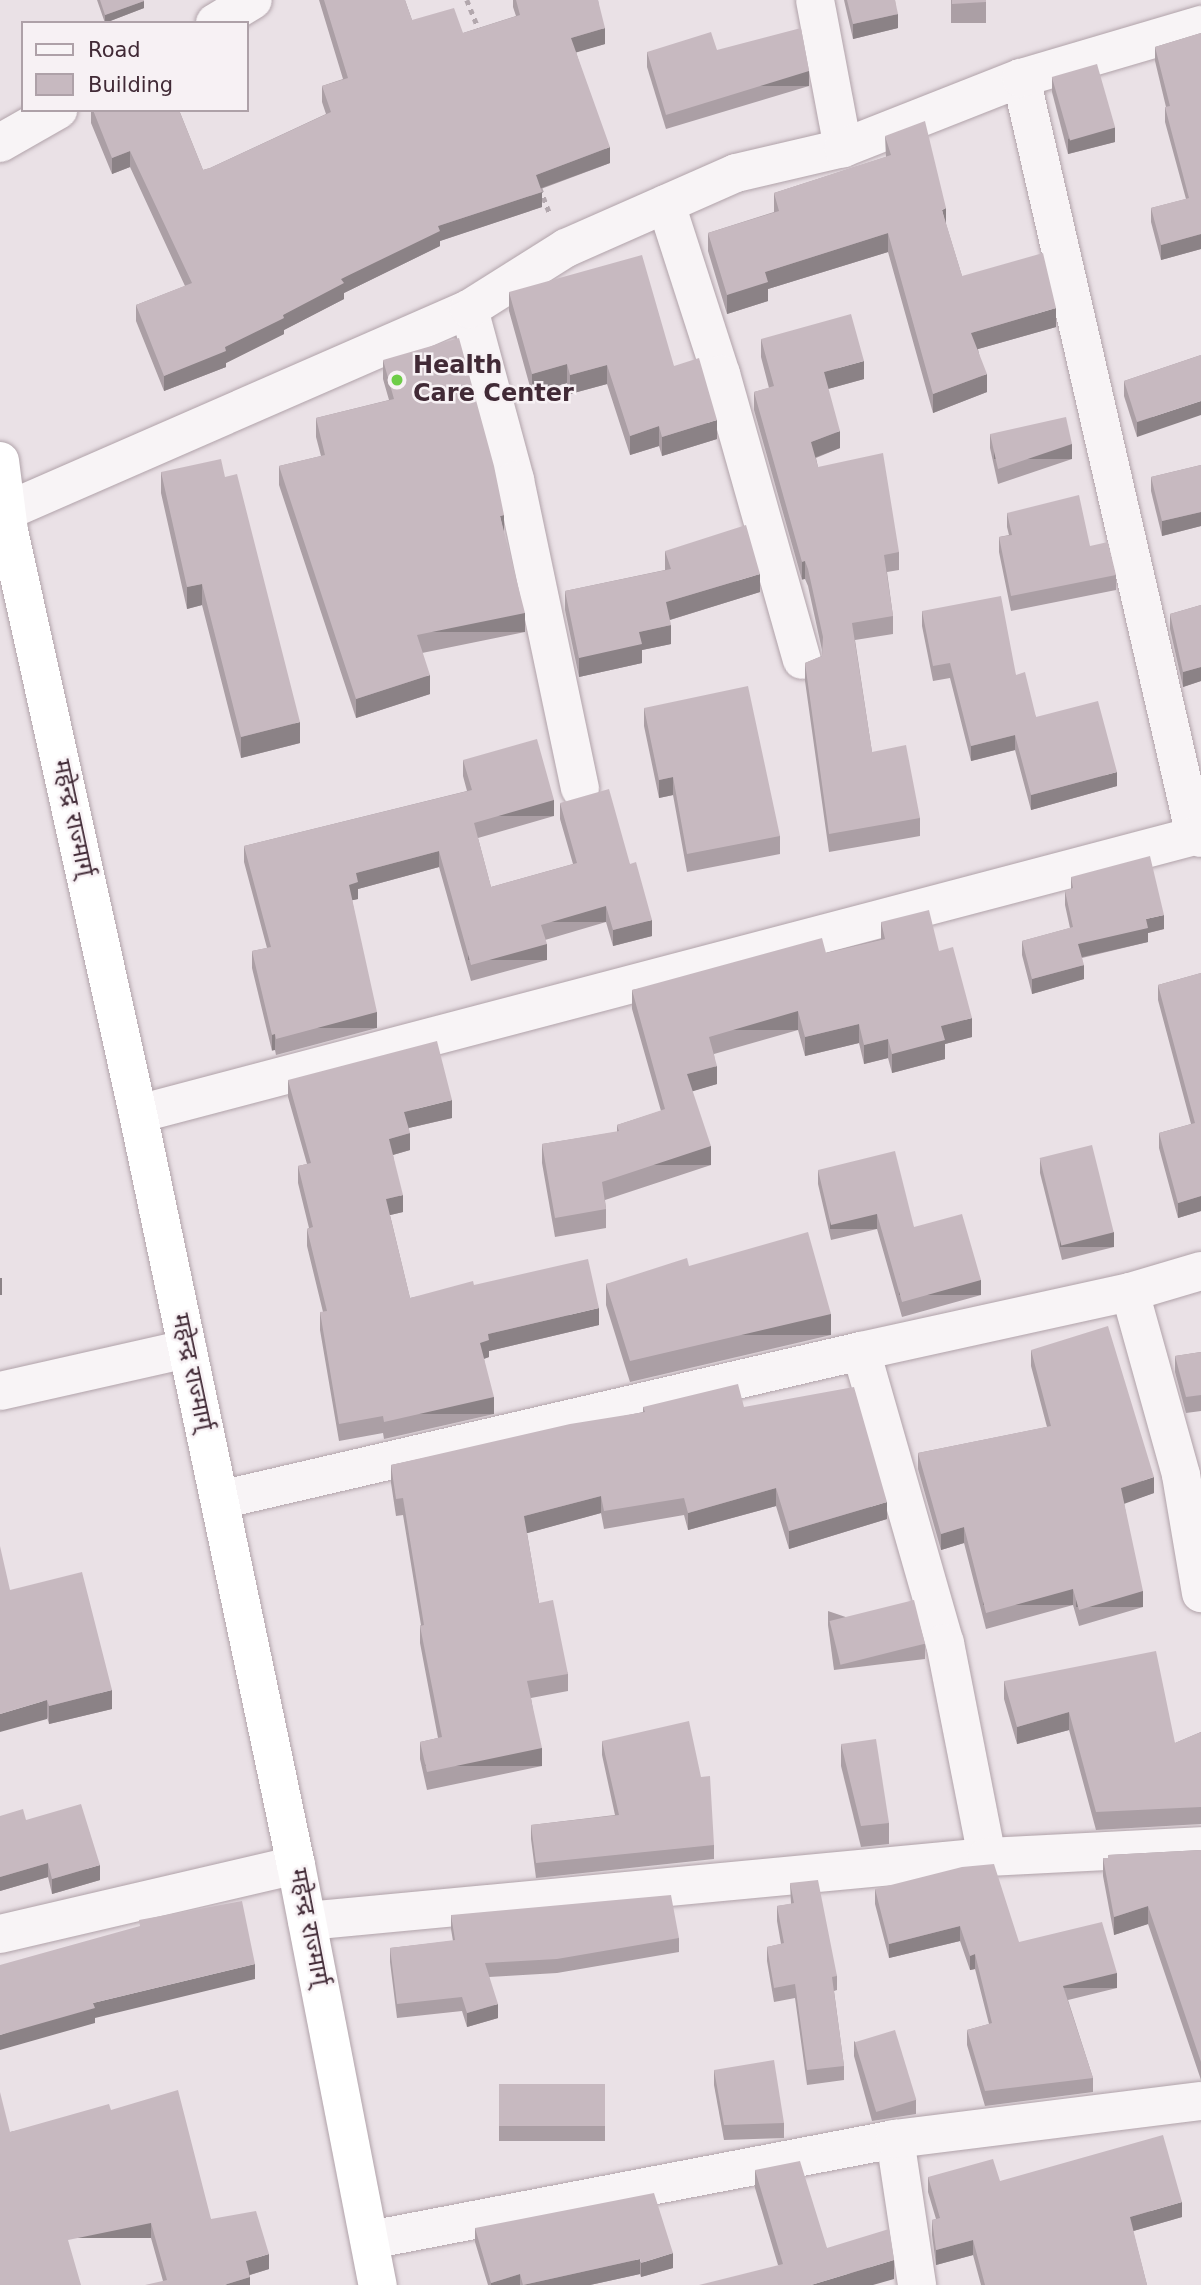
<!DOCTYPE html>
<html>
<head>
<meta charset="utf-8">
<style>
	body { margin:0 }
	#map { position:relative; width:1201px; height:2285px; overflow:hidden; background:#eae1e6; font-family:"DejaVu Sans","Noto Sans Devanagari",sans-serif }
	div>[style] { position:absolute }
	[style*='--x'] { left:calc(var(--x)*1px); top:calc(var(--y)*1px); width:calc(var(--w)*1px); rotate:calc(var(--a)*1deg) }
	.path>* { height:4.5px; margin-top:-2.25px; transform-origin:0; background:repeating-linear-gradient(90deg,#b2a7ad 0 5px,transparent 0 10px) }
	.roads { filter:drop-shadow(0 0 2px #b1a3aa) drop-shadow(0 0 2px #b1a3aa) }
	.minor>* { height:38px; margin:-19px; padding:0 19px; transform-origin:19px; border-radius:19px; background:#f8f4f6 }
	.trunk>* { height:38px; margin:-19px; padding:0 19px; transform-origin:19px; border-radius:19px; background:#fff }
	.wall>* { inset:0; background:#ab9fa5; transform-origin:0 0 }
	.shaded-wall>* { inset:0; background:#8b8286; transform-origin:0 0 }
	.building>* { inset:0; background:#c7b9c0; transform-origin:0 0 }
	.dots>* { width:19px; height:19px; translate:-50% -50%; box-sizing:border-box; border:4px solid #f7f1f4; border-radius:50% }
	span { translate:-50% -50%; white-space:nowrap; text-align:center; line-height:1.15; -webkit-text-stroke:5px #f7f1f4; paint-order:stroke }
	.poi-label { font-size:24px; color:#412a36; font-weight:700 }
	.left { translate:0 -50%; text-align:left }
	.street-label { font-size:24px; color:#412a36 }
	.legend { position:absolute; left:21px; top:21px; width:228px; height:91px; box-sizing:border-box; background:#f7f1f4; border:2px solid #aea1a8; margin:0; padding:9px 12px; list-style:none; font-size:21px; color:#412a36 }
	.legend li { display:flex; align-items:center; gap:14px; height:35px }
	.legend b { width:35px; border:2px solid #aea1a8 }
</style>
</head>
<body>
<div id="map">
	<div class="path">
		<i style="--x:467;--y:0;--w:35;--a:68"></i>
		<i style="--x:540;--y:188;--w:26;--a:69"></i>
	</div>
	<div class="roads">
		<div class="minor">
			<i style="--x:815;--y:0;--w:151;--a:79.3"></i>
			<i style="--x:215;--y:23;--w:44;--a:-31.2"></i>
			<i style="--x:1021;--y:78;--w:778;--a:77.07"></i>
			<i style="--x:0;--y:143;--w:67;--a:-29.6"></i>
			<i style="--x:666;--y:204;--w:179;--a:72.1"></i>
			<i style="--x:721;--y:374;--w:297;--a:74.2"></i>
			<i style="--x:469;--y:309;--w:177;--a:74.9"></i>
			<i style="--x:515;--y:480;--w:315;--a:78.1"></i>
			<i style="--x:9;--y:510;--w:502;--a:-23.6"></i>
			<i style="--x:469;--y:309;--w:115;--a:-32.2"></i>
			<i style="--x:566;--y:248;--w:186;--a:-23.8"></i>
			<i style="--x:736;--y:173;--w:110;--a:-13.2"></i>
			<i style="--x:843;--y:148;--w:191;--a:-21.5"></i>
			<i style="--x:1021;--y:78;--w:188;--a:-16.4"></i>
			<i style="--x:138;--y:1114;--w:1093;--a:-14.74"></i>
			<i style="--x:1195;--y:836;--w:6;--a:18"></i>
			<i style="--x:1130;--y:1292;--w:190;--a:74.4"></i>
			<i style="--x:1181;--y:1475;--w:120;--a:80.4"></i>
			<i style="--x:861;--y:1351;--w:304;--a:74"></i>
			<i style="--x:945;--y:1643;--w:218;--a:78.9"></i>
			<i style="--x:0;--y:1391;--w:192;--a:-12.7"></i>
			<i style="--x:220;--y:1500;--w:658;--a:-13.09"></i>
			<i style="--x:861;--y:1351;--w:275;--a:-12.4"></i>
			<i style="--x:1130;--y:1292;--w:74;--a:-16.5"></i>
			<i style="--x:307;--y:1921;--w:683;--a:-5.38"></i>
			<i style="--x:987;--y:1857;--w:214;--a:-2.9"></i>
			<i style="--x:0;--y:1934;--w:304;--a:-13.1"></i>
			<i style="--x:895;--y:2139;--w:148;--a:81.4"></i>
			<i style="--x:370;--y:2240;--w:535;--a:-10.89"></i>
			<i style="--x:895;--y:2139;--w:308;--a:-7.1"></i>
		</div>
		<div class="trunk">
			<i style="--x:0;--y:461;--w:71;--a:82.7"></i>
			<i style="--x:9;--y:531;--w:597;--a:77.52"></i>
			<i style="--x:138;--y:1114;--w:767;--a:78.12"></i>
			<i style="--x:296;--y:1865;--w:428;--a:79"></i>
		</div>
	</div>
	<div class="wall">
		<i style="clip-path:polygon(97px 0,144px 0,144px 8px,105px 23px)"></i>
		<i style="clip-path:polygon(319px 0,406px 0,405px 0,412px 20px,463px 33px,516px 16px,513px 7px,513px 0,598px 0,605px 44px,576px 52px,610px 163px,541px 189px,542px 207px,440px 241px,440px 246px,344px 293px,344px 299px,284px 330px,284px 334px,226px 363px,226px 367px,164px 391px,136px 321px,136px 305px,185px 286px,130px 167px,112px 174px,91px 123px,91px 110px,179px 110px,203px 170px,210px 168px,326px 114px,322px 102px,322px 86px,343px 79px)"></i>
		<i style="clip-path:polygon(844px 0,895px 0,898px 28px,853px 39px)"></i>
		<i style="left:951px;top:0;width:35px;height:23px"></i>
		<i style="clip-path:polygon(1201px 33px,1201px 249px,1161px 260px,1151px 222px,1151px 208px,1186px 199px,1165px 122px,1165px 107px,1166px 107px,1155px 61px,1155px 47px)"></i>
		<i style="clip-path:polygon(717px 50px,809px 86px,666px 129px,647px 67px,647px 52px)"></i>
		<i style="clip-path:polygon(1052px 77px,1115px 142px,1068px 154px,1052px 92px)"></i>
		<i style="clip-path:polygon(885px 136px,946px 224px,962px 276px,1056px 327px,978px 349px,987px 392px,933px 413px,888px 252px,768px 289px,768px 301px,727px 314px,708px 251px,708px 233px,774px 212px,774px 193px,886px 157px)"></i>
		<i style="clip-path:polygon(509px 292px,674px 366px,717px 439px,662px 456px,659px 446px,630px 455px,607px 384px,570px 394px,567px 383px,532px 394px,509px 311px)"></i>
		<i style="clip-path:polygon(761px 339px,864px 379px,828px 389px,840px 448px,816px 458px,818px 467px,899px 552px,899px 570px,887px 572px,893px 616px,893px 634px,855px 640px,872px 752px,920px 818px,920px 836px,829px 852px,805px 681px,805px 663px,822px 656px,822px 650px,808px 586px,805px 579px,802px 580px,754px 410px,754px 392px,769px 388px,761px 357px)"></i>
		<i style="clip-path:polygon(1201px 355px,1137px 437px,1124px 396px,1124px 381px)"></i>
		<i style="clip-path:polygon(383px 360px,504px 534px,525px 632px,422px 653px,430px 694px,356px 718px,279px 485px,279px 466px,321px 456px,316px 437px,316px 418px,389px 400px,383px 379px)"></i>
		<i style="clip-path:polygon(990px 434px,1072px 459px,998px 484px,990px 448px)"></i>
		<i style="clip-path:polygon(1201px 465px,1201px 526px,1162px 536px,1151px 491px,1151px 477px)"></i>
		<i style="clip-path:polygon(161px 472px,225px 477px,300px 743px,241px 758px,202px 605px,187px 609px,161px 493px)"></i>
		<i style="clip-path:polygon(1007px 513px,1090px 546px,1116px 575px,1116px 590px,1011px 611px,999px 552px,999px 537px,1009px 535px,1007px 527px)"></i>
		<i style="clip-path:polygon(665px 551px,760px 592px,670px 620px,671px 644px,642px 650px,642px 663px,579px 677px,565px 610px,565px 591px,665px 570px)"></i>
		<i style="clip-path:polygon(1201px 605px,1201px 681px,1183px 687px,1170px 629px,1170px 614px)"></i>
		<i style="clip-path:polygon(922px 611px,1016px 675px,1036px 717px,1117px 786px,1031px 810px,1015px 750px,971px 761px,950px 678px,933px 681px,922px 626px)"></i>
		<i style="clip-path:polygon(644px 708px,780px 836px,780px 854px,687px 872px,673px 795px,659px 798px,644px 726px)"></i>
		<i style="clip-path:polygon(463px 760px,554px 816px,478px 838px,491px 887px,573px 864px,560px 819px,560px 803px,630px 864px,652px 936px,613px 946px,606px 922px,545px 940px,547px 960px,471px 981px,439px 867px,358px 889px,358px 899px,352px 900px,377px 1028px,276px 1055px,275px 1050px,272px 1051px,252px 968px,252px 951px,267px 948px,244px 862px,244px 846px,467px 791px,463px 776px)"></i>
		<i style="clip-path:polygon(1071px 877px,1164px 929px,1148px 933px,1148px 942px,1082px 958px,1084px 979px,1032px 994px,1022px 955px,1022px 941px,1070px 928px,1065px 905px,1065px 891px,1071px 889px)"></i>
		<i style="clip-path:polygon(881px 922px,939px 951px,972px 1037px,945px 1044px,945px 1059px,892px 1073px,888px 1058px,864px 1064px,859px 1043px,805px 1056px,798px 1030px,714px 1054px,717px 1084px,692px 1091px,711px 1165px,605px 1200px,606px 1209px,606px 1228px,555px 1237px,542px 1163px,542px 1144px,617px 1132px,617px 1125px,661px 1111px,632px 1009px,632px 990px,826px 953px,881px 939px)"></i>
		<i style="clip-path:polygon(1201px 973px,1201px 1211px,1178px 1218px,1159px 1148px,1159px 1133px,1191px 1124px,1158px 1000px,1158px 985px)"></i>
		<i style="clip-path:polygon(288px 1080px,452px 1118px,409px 1128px,410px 1150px,393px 1155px,403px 1212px,390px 1215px,410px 1298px,474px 1285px,599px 1325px,489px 1351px,489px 1357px,484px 1359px,494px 1414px,384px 1439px,383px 1433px,339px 1441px,320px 1330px,320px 1312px,323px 1312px,307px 1246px,307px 1229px,309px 1228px,298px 1183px,298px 1166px,307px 1164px,288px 1097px)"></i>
		<i style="clip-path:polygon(1040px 1158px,1114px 1247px,1062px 1260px,1040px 1173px)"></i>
		<i style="clip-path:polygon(818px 1170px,914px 1227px,981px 1295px,902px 1317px,877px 1229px,831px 1240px,818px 1184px)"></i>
		<i style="clip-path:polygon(689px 1266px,831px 1335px,630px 1382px,606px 1305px,606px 1284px)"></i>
		<i style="clip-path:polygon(1031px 1350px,1154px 1493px,1124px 1503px,1143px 1607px,1079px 1626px,1073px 1605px,986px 1629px,964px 1543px,941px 1550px,918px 1469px,918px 1453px,1047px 1427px,1031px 1366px)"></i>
		<i style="clip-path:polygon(1201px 1352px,1201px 1411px,1186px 1413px,1175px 1372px,1175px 1356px)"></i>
		<i style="clip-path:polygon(643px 1407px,744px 1407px,887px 1519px,789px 1549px,776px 1506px,688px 1530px,684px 1515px,604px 1529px,601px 1513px,527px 1533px,539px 1603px,568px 1674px,568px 1691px,531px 1698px,542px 1766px,427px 1790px,420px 1759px,420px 1742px,438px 1738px,420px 1643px,420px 1626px,421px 1625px,403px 1515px,396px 1516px,391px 1483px,391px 1465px,643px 1412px)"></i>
		<i style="clip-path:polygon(10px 1590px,112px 1709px,49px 1724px)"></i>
		<i style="clip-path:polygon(828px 1611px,925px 1644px,925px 1659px,834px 1670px,828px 1625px)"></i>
		<i style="clip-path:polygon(1004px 1681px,1175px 1743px,1201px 1732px,1201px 1824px,1096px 1830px,1069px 1730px,1017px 1744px,1004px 1699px)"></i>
		<i style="clip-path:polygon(602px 1741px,714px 1845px,714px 1859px,536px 1878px,531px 1839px,531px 1825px,615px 1815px,602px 1755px)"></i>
		<i style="clip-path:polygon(841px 1744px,889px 1823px,889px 1844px,861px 1847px,841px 1766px)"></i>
		<i style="clip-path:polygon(0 1816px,26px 1820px,100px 1880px,52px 1894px,48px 1877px,0 1891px)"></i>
		<i style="clip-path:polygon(1201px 1850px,1201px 2080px,1148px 1924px,1114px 1935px,1103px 1876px,1103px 1858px,1108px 1858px,1108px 1855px)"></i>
		<i style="clip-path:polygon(790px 1883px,837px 1976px,837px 1990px,834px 1991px,844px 2066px,844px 2080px,807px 2085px,795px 1998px,774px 2002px,767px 1961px,767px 1947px,781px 1944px,777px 1921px,777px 1906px,791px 1904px)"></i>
		<i style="clip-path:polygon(875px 1889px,1019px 1942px,1117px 1988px,1068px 2000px,1093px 2078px,1093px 2092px,985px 2106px,967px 2045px,967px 2030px,989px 2024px,975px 1969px,970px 1970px,960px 1941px,889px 1958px,875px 1904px)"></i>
		<i style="clip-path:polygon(451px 1915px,679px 1938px,679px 1952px,557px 1973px,489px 1977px,498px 2018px,467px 2027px,462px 2011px,397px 2018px,390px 1962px,390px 1948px,453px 1941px,451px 1929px)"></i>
		<i style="clip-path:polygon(854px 2041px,916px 2100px,916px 2114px,872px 2121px,854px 2056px)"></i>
		<i style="clip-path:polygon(714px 2070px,784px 2123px,784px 2138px,724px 2140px,714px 2085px)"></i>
		<i style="left:499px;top:2084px;width:106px;height:57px"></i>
		<i style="clip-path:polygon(111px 2110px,211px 2219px,269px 2269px,250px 2275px,250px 2285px,163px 2281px,151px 2238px,10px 2132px)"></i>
		<i style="clip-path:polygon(755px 2170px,827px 2248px,894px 2279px,778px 2265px,755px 2188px)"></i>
		<i style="clip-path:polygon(928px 2177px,1000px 2181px,1182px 2217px,1133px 2231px,1147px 2285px,981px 2285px,973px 2255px,936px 2265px,932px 2235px,932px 2220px,936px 2219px,928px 2192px)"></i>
		<i style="clip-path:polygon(475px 2228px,673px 2268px,641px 2277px,640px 2274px,590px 2285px,488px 2285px,475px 2242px)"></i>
	</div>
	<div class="shaded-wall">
		<i style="clip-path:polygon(144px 1px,144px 8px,105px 23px,105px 15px)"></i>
		<i style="clip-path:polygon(898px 14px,898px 28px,853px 39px,853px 24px)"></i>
		<i style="clip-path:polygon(605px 28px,605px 44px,571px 54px,571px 38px)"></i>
		<i style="left:809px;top:71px;width:15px;height:150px;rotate:90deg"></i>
		<i style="clip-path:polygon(1115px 127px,1115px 142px,1068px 154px,1068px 139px)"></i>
		<i style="clip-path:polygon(610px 147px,610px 163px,536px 190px,536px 175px)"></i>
		<i style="clip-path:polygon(130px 151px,130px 167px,112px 174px,112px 158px)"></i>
		<i style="clip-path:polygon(542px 192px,542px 207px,440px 241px,440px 246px,344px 293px,344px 299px,284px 330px,284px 334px,226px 363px,226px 367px,164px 391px,164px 376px,225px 347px,283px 315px,341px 279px,438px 226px)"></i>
		<i style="clip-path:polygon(946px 208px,946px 227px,942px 210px)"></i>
		<i style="clip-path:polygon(888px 233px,888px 252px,768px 289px,768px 301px,727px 314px,727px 295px,765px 272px)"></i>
		<i style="clip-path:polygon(1201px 234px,1201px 249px,1161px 260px,1161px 245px)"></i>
		<i style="clip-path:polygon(1056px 308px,1056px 327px,971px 351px,971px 333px)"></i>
		<i style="clip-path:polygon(864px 361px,864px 379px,824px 390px,824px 372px)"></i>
		<i style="clip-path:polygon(567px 364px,567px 383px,532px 394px,532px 374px)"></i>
		<i style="clip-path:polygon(607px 365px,607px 384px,570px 394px,570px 375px)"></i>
		<i style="clip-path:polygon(987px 374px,987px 392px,933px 413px,933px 394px)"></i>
		<i style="clip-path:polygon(1201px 401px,1201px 415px,1137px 437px,1137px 422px)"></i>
		<i style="clip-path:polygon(717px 420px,717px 439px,662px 456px,662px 437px)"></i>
		<i style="clip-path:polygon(659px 426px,659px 446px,630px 455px,630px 436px)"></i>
		<i style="clip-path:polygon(840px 431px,840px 448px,811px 459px,811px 442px)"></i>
		<i style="left:1072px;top:444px;width:15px;height:78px;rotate:90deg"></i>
		<i style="clip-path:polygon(1201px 512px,1201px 526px,1162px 536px,1162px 521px)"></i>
		<i style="clip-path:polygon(504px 515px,504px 534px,500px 516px)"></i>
		<i style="left:805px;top:561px;width:18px;height:3px;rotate:90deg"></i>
		<i style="clip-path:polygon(760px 574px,760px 592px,666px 621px,666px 602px)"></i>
		<i style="clip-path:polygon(202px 584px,202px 605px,187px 609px,187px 587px)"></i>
		<i style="left:525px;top:613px;width:19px;height:110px;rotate:90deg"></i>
		<i style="clip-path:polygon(671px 625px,671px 644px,642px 650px,642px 663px,579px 677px,579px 658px,639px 632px)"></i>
		<i style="clip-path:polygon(1201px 667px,1201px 681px,1183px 687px,1183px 672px)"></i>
		<i style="clip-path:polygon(430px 675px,430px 694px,356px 718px,356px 699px)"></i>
		<i style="clip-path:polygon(300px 722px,300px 743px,241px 758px,241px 737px)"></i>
		<i style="clip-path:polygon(1015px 735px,1015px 750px,971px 761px,971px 746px)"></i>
		<i style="clip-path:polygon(1117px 772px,1117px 786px,1031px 810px,1031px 795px)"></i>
		<i style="clip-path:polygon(673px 777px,673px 795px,659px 798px,659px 780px)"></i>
		<i style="left:554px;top:800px;width:16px;height:83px;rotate:90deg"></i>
		<i style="clip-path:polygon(439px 851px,439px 867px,358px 889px,358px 899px,349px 901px,349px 885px,356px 873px)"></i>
		<i style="left:606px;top:906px;width:16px;height:68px;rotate:90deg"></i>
		<i style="clip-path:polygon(1164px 915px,1164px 929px,1148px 933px,1148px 942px,1078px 958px,1078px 944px,1146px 919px)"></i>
		<i style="clip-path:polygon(652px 920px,652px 936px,613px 946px,613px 930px)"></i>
		<i style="left:547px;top:944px;width:16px;height:79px;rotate:90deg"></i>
		<i style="clip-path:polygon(1084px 965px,1084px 979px,1032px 994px,1032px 979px)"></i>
		<i style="left:798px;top:1011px;width:19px;height:93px;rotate:90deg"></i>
		<i style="left:377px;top:1012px;width:16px;height:105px;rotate:90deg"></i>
		<i style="clip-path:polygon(972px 1018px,972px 1037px,945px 1044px,945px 1059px,892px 1073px,892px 1054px,941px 1026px)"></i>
		<i style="clip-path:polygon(859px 1024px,859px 1043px,805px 1056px,805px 1037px)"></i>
		<i style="left:275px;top:1034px;width:16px;height:3px;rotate:90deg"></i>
		<i style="clip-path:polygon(888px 1039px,888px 1058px,864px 1064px,864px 1045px)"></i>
		<i style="clip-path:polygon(717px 1066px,717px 1084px,687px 1093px,687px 1074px)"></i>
		<i style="clip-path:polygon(452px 1100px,452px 1118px,404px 1129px,404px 1112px)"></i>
		<i style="clip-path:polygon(410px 1133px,410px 1150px,389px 1156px,389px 1139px)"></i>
		<i style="left:711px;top:1146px;width:19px;height:115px;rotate:90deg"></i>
		<i style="clip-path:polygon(403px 1195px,403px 1212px,386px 1216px,386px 1199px)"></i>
		<i style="clip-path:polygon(1201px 1196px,1201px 1211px,1178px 1218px,1178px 1203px)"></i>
		<i style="left:877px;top:1214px;width:15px;height:47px;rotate:90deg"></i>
		<i style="left:1114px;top:1232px;width:15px;height:54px;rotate:90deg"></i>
		<i style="left:2px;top:1278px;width:17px;height:2px;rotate:90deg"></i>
		<i style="left:981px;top:1280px;width:15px;height:82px;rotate:90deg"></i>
		<i style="clip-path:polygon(599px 1308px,599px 1325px,489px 1351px,489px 1357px,480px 1360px,480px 1343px,488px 1334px)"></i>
		<i style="left:831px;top:1314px;width:21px;height:206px;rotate:90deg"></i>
		<i style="left:494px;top:1397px;width:17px;height:113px;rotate:90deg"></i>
		<i style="clip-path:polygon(1154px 1477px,1154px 1493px,1121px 1505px,1121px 1488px)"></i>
		<i style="clip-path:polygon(776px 1488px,776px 1506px,688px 1530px,688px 1513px)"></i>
		<i style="clip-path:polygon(601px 1496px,601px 1513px,524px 1534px,524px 1516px)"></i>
		<i style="clip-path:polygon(887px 1502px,887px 1519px,789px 1549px,789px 1531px)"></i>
		<i style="clip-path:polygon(964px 1527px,964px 1543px,941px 1550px,941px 1534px)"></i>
		<i style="left:1073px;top:1589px;width:16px;height:90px;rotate:90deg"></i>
		<i style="left:1143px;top:1591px;width:16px;height:67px;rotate:90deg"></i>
		<i style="clip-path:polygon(112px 1690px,112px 1709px,49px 1724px,49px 1706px)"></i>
		<i style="clip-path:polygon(47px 1700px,47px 1719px,0 1732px,0 1714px)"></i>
		<i style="clip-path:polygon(1069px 1712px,1069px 1730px,1017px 1744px,1017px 1727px)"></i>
		<i style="left:542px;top:1748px;width:18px;height:117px;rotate:90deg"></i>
		<i style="clip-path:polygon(48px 1863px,48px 1877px,0 1891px,0 1877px)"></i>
		<i style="clip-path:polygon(100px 1865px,100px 1880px,52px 1894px,52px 1879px)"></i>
		<i style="clip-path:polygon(1148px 1906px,1148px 1924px,1114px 1935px,1114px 1917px)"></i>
		<i style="clip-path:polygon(960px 1926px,960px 1941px,889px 1958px,889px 1944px)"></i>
		<i style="clip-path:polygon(975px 1954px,975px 1969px,970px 1970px,970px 1956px)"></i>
		<i style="clip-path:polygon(255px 1964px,255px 1979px,95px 2018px,95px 2023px,0 2050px,0 2035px,93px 2003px)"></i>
		<i style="left:1117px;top:1973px;width:15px;height:56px;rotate:90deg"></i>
		<i style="clip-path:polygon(498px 2004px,498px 2018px,467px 2027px,467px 2013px)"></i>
		<i style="clip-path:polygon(1182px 2202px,1182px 2217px,1130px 2232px,1130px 2217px)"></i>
		<i style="left:151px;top:2223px;width:15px;height:85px;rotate:90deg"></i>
		<i style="clip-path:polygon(973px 2240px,973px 2255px,936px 2265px,936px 2250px)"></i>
		<i style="clip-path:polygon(673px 2253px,673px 2268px,641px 2277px,641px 2263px)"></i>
		<i style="clip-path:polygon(269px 2254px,269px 2269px,246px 2276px,246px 2261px)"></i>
		<i style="clip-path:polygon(640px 2259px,640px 2274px,590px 2285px,523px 2285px)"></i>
		<i style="clip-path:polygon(894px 2260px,894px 2279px,873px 2285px,811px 2285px)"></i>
		<i style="clip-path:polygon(520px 2274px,520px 2285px,491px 2285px,491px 2283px)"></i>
		<i style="clip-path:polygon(250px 2277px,250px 2285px,224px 2285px)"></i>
	</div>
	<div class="building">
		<i style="clip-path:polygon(100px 0,144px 0,144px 1px,105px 15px)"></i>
		<i style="clip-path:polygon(324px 0,405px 0,412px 20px,454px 8px,463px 33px,520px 15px,516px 0,598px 0,605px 28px,571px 38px,610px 147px,536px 175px,542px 192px,438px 226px,440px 231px,341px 279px,344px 283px,283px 315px,284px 318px,225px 347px,226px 351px,164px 376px,136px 305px,192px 283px,130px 151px,112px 158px,93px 110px,179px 110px,203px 170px,210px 168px,331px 112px,322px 86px,348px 78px)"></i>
		<i style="clip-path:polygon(847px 0,895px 0,898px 14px,853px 24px)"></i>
		<i style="clip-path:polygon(952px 0,986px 0,986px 2px,952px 4px)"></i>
		<i style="clip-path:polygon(801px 28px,809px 71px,666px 115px,647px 52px,711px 32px,717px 50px)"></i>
		<i style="clip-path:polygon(1201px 33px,1201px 234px,1161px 245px,1151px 208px,1189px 198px,1165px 107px,1170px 106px,1155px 47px)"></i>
		<i style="left:1097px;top:64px;width:66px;height:47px;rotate:74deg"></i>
		<i style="clip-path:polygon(925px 121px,946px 208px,942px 210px,962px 276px,1043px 253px,1056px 308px,971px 333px,987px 374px,933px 394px,888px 233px,765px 272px,768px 282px,727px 295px,708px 233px,779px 211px,774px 193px,891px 155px,885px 136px)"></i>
		<i style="clip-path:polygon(642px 255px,674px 366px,699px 358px,717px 420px,662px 437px,659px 426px,630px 436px,607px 365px,570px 375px,567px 364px,532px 374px,509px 292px)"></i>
		<i style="clip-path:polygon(851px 314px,864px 361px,824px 372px,840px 431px,811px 442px,818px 467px,883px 453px,899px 552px,884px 555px,893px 616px,852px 623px,872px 752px,906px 745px,920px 818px,829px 834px,805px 663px,822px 656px,823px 637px,808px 569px,805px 561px,802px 562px,754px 392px,774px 386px,761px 339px)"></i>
		<i style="clip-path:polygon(459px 338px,494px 466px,504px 515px,500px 516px,525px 613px,417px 635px,430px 675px,356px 699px,279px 466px,325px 455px,316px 418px,394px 399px,383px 360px)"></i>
		<i style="clip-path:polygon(1201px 355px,1201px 401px,1137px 422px,1124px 381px)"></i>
		<i style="clip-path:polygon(1066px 417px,1072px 444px,998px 469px,990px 434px)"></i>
		<i style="clip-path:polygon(221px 459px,225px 477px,237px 474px,300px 722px,241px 737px,202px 584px,187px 587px,161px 472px)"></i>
		<i style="clip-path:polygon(1201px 465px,1201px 512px,1162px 521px,1151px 477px)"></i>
		<i style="clip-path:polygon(1079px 495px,1090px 546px,1108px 542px,1116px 575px,1011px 596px,999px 537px,1012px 535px,1007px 513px)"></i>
		<i style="clip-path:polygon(746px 525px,760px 574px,666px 602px,671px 625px,639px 632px,642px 644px,579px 658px,565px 591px,671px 569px,665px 551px)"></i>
		<i style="clip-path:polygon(1001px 596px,1016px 675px,1025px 672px,1036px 717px,1098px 701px,1117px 772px,1031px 795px,1015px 735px,971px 746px,950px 663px,933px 666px,922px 611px)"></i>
		<i style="clip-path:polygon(1201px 605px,1201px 667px,1183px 672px,1170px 614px)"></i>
		<i style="clip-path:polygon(748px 686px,780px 836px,687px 854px,673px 777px,659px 780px,644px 708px)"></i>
		<i style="clip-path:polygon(537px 739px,554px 800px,474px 823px,491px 887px,577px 863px,560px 803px,609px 789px,630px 864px,636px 862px,652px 920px,613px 930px,606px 906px,541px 925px,547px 944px,471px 965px,439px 851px,356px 873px,358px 882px,349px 885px,377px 1012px,276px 1039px,275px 1034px,272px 1035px,252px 951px,271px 947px,244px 846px,472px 790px,463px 760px)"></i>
		<i style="clip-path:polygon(1150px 856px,1164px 915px,1146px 919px,1148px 928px,1078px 944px,1084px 965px,1032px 979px,1022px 941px,1073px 927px,1065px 891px,1073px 888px,1071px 877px)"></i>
		<i style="clip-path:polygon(929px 910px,939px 951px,953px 947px,972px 1018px,941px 1026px,945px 1040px,892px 1054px,888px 1039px,864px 1045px,859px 1024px,805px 1037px,798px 1011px,709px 1037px,717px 1066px,687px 1074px,711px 1146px,602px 1182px,606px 1209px,555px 1218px,542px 1144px,619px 1131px,617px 1125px,665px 1109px,632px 990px,822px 938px,826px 953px,885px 939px,881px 922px)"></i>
		<i style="clip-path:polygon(1201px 973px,1201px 1196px,1178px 1203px,1159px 1133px,1195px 1123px,1158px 985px)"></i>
		<i style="clip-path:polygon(437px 1041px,452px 1100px,404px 1112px,410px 1133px,389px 1139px,403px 1195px,386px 1199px,410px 1298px,473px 1281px,474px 1285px,588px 1259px,599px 1308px,488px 1334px,489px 1340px,480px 1343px,494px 1397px,384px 1422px,383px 1416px,339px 1424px,320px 1312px,327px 1311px,307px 1229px,313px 1227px,298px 1166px,311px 1163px,288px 1080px)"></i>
		<i style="left:1092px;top:1145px;width:90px;height:54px;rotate:76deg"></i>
		<i style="clip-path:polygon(895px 1151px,914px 1227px,962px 1214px,981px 1280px,902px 1302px,877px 1214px,831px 1225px,818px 1170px)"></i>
		<i style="clip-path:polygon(808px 1232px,831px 1314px,630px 1361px,606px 1284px,687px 1258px,689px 1266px)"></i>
		<i style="clip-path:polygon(1108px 1326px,1154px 1477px,1121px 1488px,1143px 1591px,1079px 1610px,1073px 1589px,986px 1613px,964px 1527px,941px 1534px,918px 1453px,1051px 1426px,1031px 1350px)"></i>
		<i style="clip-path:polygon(1201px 1352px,1201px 1395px,1186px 1397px,1175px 1356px)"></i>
		<i style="clip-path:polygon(738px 1384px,744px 1407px,854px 1387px,887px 1502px,789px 1531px,776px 1488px,688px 1513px,684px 1498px,604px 1511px,601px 1496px,524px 1516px,539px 1603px,553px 1600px,568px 1674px,527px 1681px,542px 1748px,427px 1772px,420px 1742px,442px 1737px,420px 1626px,424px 1625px,403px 1498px,396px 1499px,391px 1465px,570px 1424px,645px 1412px,643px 1407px)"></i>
		<i style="clip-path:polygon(0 1546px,10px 1590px,82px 1572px,112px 1690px,49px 1706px,47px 1700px,0 1714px)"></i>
		<i style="left:914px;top:1600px;width:45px;height:87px;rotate:76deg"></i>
		<i style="clip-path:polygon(1156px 1651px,1175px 1743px,1201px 1732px,1201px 1807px,1096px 1812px,1069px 1712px,1017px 1727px,1004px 1681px)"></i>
		<i style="clip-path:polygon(689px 1721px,701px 1777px,710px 1776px,714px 1845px,536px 1863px,531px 1825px,619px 1815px,602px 1741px)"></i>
		<i style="clip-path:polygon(876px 1739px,889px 1823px,861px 1826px,841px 1744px)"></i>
		<i style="clip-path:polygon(81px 1804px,100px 1865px,52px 1879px,48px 1863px,0 1877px,0 1816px,23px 1809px,26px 1820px)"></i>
		<i style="clip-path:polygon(1201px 1850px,1201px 2062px,1148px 1906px,1114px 1917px,1103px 1858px,1108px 1858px,1108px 1855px)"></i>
		<i style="clip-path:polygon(994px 1864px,1019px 1942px,1102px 1922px,1117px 1973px,1063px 1986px,1093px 2078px,985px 2091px,967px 2030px,992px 2023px,975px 1954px,970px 1956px,960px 1926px,889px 1944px,875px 1889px,962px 1867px)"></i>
		<i style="clip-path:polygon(818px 1880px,837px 1976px,832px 1977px,844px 2066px,807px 2070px,795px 1984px,774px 1988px,767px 1947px,784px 1943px,777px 1906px,794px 1903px,790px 1883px)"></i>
		<i style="clip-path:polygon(671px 1895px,679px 1938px,557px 1959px,485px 1963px,498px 2004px,467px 2013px,462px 1997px,397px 2004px,390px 1948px,455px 1940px,451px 1915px)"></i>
		<i style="clip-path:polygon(242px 1901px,255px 1964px,93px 2003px,95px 2008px,0 2035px,0 1965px,140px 1926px,139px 1920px)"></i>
		<i style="left:895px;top:2030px;width:73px;height:42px;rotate:73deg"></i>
		<i style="clip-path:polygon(774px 2060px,784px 2123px,724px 2125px,714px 2070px)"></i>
		<i style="left:499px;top:2084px;width:106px;height:42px"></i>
		<i style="clip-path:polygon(178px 2090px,211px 2219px,256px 2211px,269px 2254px,246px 2261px,250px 2277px,224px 2285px,145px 2285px,167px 2280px,151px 2223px,68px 2240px,81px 2285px,0 2285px,0 2092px,10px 2132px,109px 2104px,111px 2110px)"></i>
		<i style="clip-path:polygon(1163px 2135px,1182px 2202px,1130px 2217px,1147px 2285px,985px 2285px,973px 2240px,936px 2250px,932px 2220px,940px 2218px,928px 2177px,993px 2159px,1000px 2181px)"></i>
		<i style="clip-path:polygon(800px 2161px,827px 2248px,889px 2229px,894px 2260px,811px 2285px,699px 2285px,783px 2264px,755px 2170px)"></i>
		<i style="clip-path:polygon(654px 2193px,673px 2253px,641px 2263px,640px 2259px,523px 2285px,520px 2274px,491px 2283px,475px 2228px)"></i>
	</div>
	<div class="dots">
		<i style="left:397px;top:380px;background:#6ecd48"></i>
	</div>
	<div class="poi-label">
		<span class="left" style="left:413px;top:380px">Health<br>Care Center</span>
	</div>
	<div class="street-label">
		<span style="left:73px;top:818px;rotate:78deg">महेन्द्र राज्मार्ग्</span>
		<span style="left:192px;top:1372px;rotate:78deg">महेन्द्र राज्मार्ग्</span>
		<span style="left:309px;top:1927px;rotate:79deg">महेन्द्र राज्मार्ग्</span>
	</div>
	<ul class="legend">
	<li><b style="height:9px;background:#f8f4f6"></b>Road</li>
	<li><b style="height:19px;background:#c7b9c0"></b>Building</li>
	</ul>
</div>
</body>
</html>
